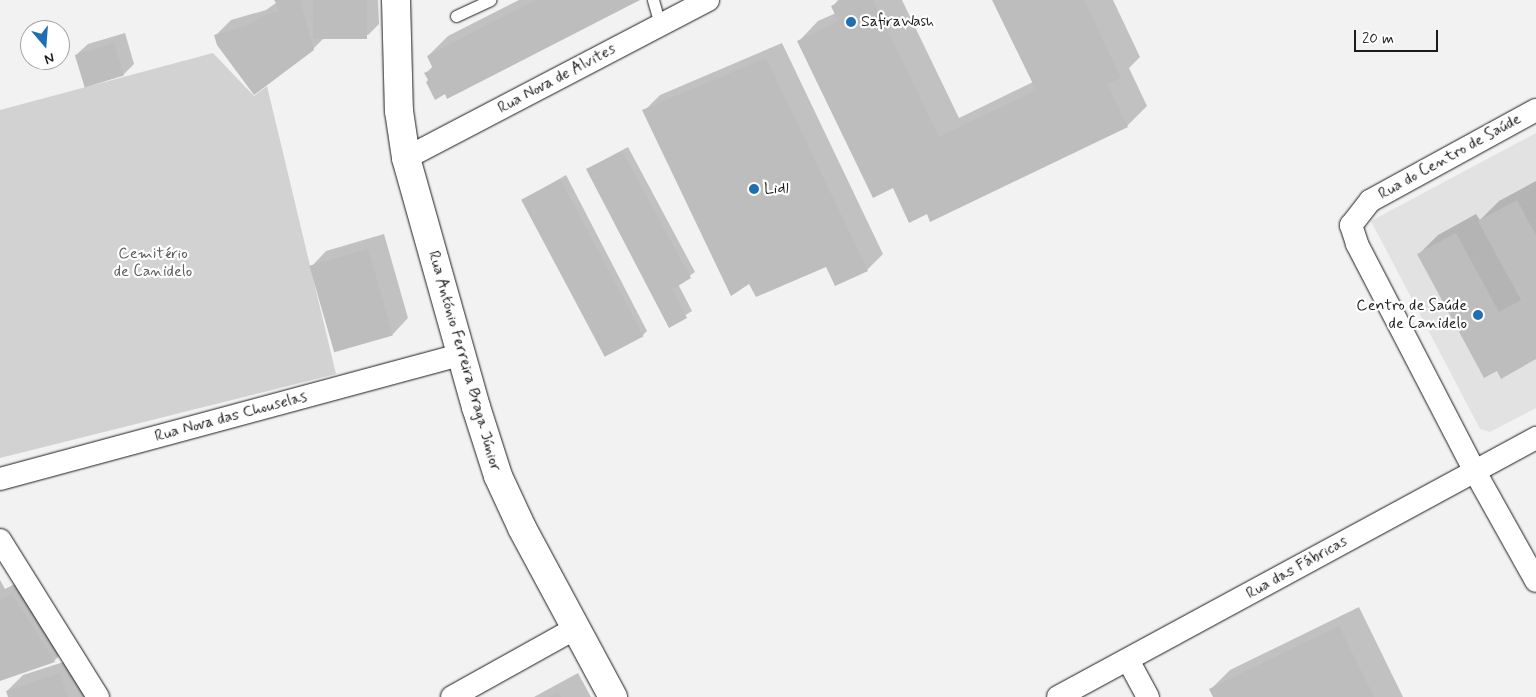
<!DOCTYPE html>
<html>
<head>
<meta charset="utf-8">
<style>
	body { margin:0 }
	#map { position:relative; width:1536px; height:697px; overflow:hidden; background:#f2f2f2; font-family:Mynerve,sans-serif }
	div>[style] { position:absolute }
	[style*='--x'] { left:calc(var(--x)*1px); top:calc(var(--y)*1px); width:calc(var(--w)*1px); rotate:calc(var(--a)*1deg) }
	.built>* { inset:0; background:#e2e2e2 }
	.green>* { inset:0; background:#d2d2d2 }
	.shadow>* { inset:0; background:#0003 }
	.building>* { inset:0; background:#bdbdbd; transform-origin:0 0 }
	.roads { filter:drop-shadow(0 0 1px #1c1c1c) drop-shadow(0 0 1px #1c1c1c) }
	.lane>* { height:11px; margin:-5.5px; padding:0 5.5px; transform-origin:5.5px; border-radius:5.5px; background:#fff }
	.street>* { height:22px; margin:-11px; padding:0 11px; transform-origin:11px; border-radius:11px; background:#fff }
	.secondary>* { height:28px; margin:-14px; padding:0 14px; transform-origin:14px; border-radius:14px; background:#fff }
	.dots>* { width:14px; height:14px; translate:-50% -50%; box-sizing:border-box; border:2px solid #fff; border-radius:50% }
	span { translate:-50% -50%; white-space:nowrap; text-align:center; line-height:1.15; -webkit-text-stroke:4.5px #fff; paint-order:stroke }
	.poi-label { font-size:16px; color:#1c1c1c }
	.left { translate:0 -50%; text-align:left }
	.right { translate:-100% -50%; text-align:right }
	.street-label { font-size:16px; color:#1c1c1c }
	.park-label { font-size:16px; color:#5c5c5c }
	.north { position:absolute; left:20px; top:20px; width:50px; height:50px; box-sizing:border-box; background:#fff; border:1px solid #a4a4a4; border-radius:50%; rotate:162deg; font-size:14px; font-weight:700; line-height:20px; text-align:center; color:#1c1c1c }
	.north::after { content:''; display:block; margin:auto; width:18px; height:22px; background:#1f6fb2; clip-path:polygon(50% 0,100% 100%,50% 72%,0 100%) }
	.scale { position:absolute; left:1354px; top:30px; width:84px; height:22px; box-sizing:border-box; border:2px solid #1c1c1c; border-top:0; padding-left:6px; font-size:15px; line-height:18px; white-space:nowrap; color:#1c1c1c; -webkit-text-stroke:4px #fff; paint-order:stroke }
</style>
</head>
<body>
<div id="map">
	<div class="built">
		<i style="clip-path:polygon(1536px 133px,1536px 408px,1490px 432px,1480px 429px,1371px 221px)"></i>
	</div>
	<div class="green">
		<i style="clip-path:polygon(213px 53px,254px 96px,267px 86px,336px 374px,0 458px,0 110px)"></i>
	</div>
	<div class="shadow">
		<i style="clip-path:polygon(274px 0,378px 0,379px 24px,368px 35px,325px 37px,313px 49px,215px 36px,231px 20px,266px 10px,276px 3px)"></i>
		<i style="clip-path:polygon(519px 0,637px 0,446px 93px,426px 73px,433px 66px,428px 56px,448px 36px)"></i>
		<i style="clip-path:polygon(838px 0,902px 0,959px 118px,1033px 82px,994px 0,1113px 0,1140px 57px,1129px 68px,1147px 106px,1127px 126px,927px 213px,893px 187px,799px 41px,818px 21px,836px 13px,833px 6px)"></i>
		<i style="clip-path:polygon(125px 33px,134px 64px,123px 75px,77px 54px,88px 44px)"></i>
		<i style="clip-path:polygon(782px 43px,883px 254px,867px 270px,827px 265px,749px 282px,644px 111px,660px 95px)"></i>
		<i style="clip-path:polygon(628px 147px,695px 272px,678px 284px,692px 311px,669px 326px,587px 169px)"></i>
		<i style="clip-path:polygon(566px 175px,647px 331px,642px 336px,523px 200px)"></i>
		<i style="clip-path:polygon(1536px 181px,1536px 358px,1419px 254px,1438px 235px,1476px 214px,1480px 220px,1499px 201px)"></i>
		<i style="clip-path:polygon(384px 234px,408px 318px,393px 334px,335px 351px,311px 267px,326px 251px)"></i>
		<i style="clip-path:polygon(32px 575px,74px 642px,54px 661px,0 680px,0 580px,5px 589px)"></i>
		<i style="clip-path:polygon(1359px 607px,1403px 697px,1214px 697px,1211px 689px,1230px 670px)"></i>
		<i style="clip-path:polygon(76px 658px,89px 697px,9px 697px,7px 691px,23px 675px)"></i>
		<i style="clip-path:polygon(578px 673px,591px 697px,534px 697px)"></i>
	</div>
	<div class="building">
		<i style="clip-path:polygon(275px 0,300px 0,314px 50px,254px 95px,217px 45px,214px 35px,249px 25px,262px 16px,279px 11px)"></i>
		<i style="left:313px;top:0;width:54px;height:39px"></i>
		<i style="clip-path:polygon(536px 0,640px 0,447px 99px,445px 94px,435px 100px,426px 82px,428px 80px,424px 73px,433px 69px,427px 56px)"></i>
		<i style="clip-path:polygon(843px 0,873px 0,939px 137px,1036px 90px,992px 0,1084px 0,1121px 78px,1107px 84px,1128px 127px,930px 222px,927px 214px,909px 223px,893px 188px,873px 198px,797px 41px,838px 21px,831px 6px)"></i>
		<i style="left:114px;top:43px;width:34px;height:41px;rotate:73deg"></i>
		<i style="clip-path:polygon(766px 58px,868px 271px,835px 286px,826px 267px,756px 297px,749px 284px,731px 296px,642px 110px)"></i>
		<i style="clip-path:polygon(622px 151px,691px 278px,673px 289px,687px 318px,669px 328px,586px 169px)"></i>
		<i style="left:560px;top:179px;width:178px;height:44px;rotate:62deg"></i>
		<i style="clip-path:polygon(1517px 200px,1536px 235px,1536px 359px,1501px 379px,1497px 371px,1484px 378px,1417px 254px,1456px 233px,1499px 312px,1521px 300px,1478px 221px)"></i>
		<i style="left:368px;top:249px;width:90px;height:61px;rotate:74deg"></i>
		<i style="clip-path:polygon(12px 594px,55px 662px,0 681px,0 600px)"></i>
		<i style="clip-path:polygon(1339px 626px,1374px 697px,1213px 697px,1209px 689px)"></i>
		<i style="clip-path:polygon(60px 673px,68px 697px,8px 697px,6px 691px)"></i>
		<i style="clip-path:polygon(558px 692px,561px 697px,549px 697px)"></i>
	</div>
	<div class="roads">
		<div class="lane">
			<i style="--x:653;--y:0;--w:26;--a:74"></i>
			<i style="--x:456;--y:16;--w:38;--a:-25"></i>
		</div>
		<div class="street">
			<i style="--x:1536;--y:110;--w:189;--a:151.3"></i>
			<i style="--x:1370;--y:201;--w:31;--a:128"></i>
			<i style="--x:1351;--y:225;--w:20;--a:72"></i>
			<i style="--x:1357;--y:244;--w:254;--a:62.6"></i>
			<i style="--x:1474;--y:470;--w:127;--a:60.8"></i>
			<i style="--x:406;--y:158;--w:341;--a:-27.6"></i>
			<i style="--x:0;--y:479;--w:477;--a:-15.1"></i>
			<i style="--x:0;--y:540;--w:185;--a:58"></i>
			<i style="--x:1128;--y:660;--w:42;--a:61.6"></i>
			<i style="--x:452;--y:697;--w:142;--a:-29.1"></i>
			<i style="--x:1058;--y:697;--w:544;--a:-28.45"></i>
		</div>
		<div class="secondary">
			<i style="--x:396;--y:0;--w:111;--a:88.5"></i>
			<i style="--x:399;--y:111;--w:48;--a:81.5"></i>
			<i style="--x:406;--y:158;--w:259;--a:74.3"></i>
			<i style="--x:476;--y:407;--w:72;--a:72.3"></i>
			<i style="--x:498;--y:476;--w:57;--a:65.2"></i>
			<i style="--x:522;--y:528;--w:192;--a:61.7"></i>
		</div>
	</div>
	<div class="dots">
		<i style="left:851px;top:22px;background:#1f6fb2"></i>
		<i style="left:754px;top:189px;background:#1f6fb2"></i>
		<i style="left:1478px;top:315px;background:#1f6fb2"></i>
	</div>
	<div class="poi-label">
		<span class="left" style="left:861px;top:22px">SafiraWash</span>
		<span class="left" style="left:764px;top:189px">Lidl</span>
		<span class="right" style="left:1467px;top:315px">Centro de Saúde<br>de Canidelo</span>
	</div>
	<div class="street-label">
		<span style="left:557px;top:79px;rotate:-28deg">Rua Nova de Alvites</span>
		<span style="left:1450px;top:157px;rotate:-29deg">Rua do Centro de Saúde</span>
		<span style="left:464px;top:361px;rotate:74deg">Rua António Ferreira Braga Júnior</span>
		<span style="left:231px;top:417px;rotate:-15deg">Rua Nova das Chouselas</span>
		<span style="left:1297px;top:568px;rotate:-29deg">Rua das Fábricas</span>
	</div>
	<div class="park-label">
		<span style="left:153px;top:263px">Cemitério<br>de Canidelo</span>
	</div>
	<div class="north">N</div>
	<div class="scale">20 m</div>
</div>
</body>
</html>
